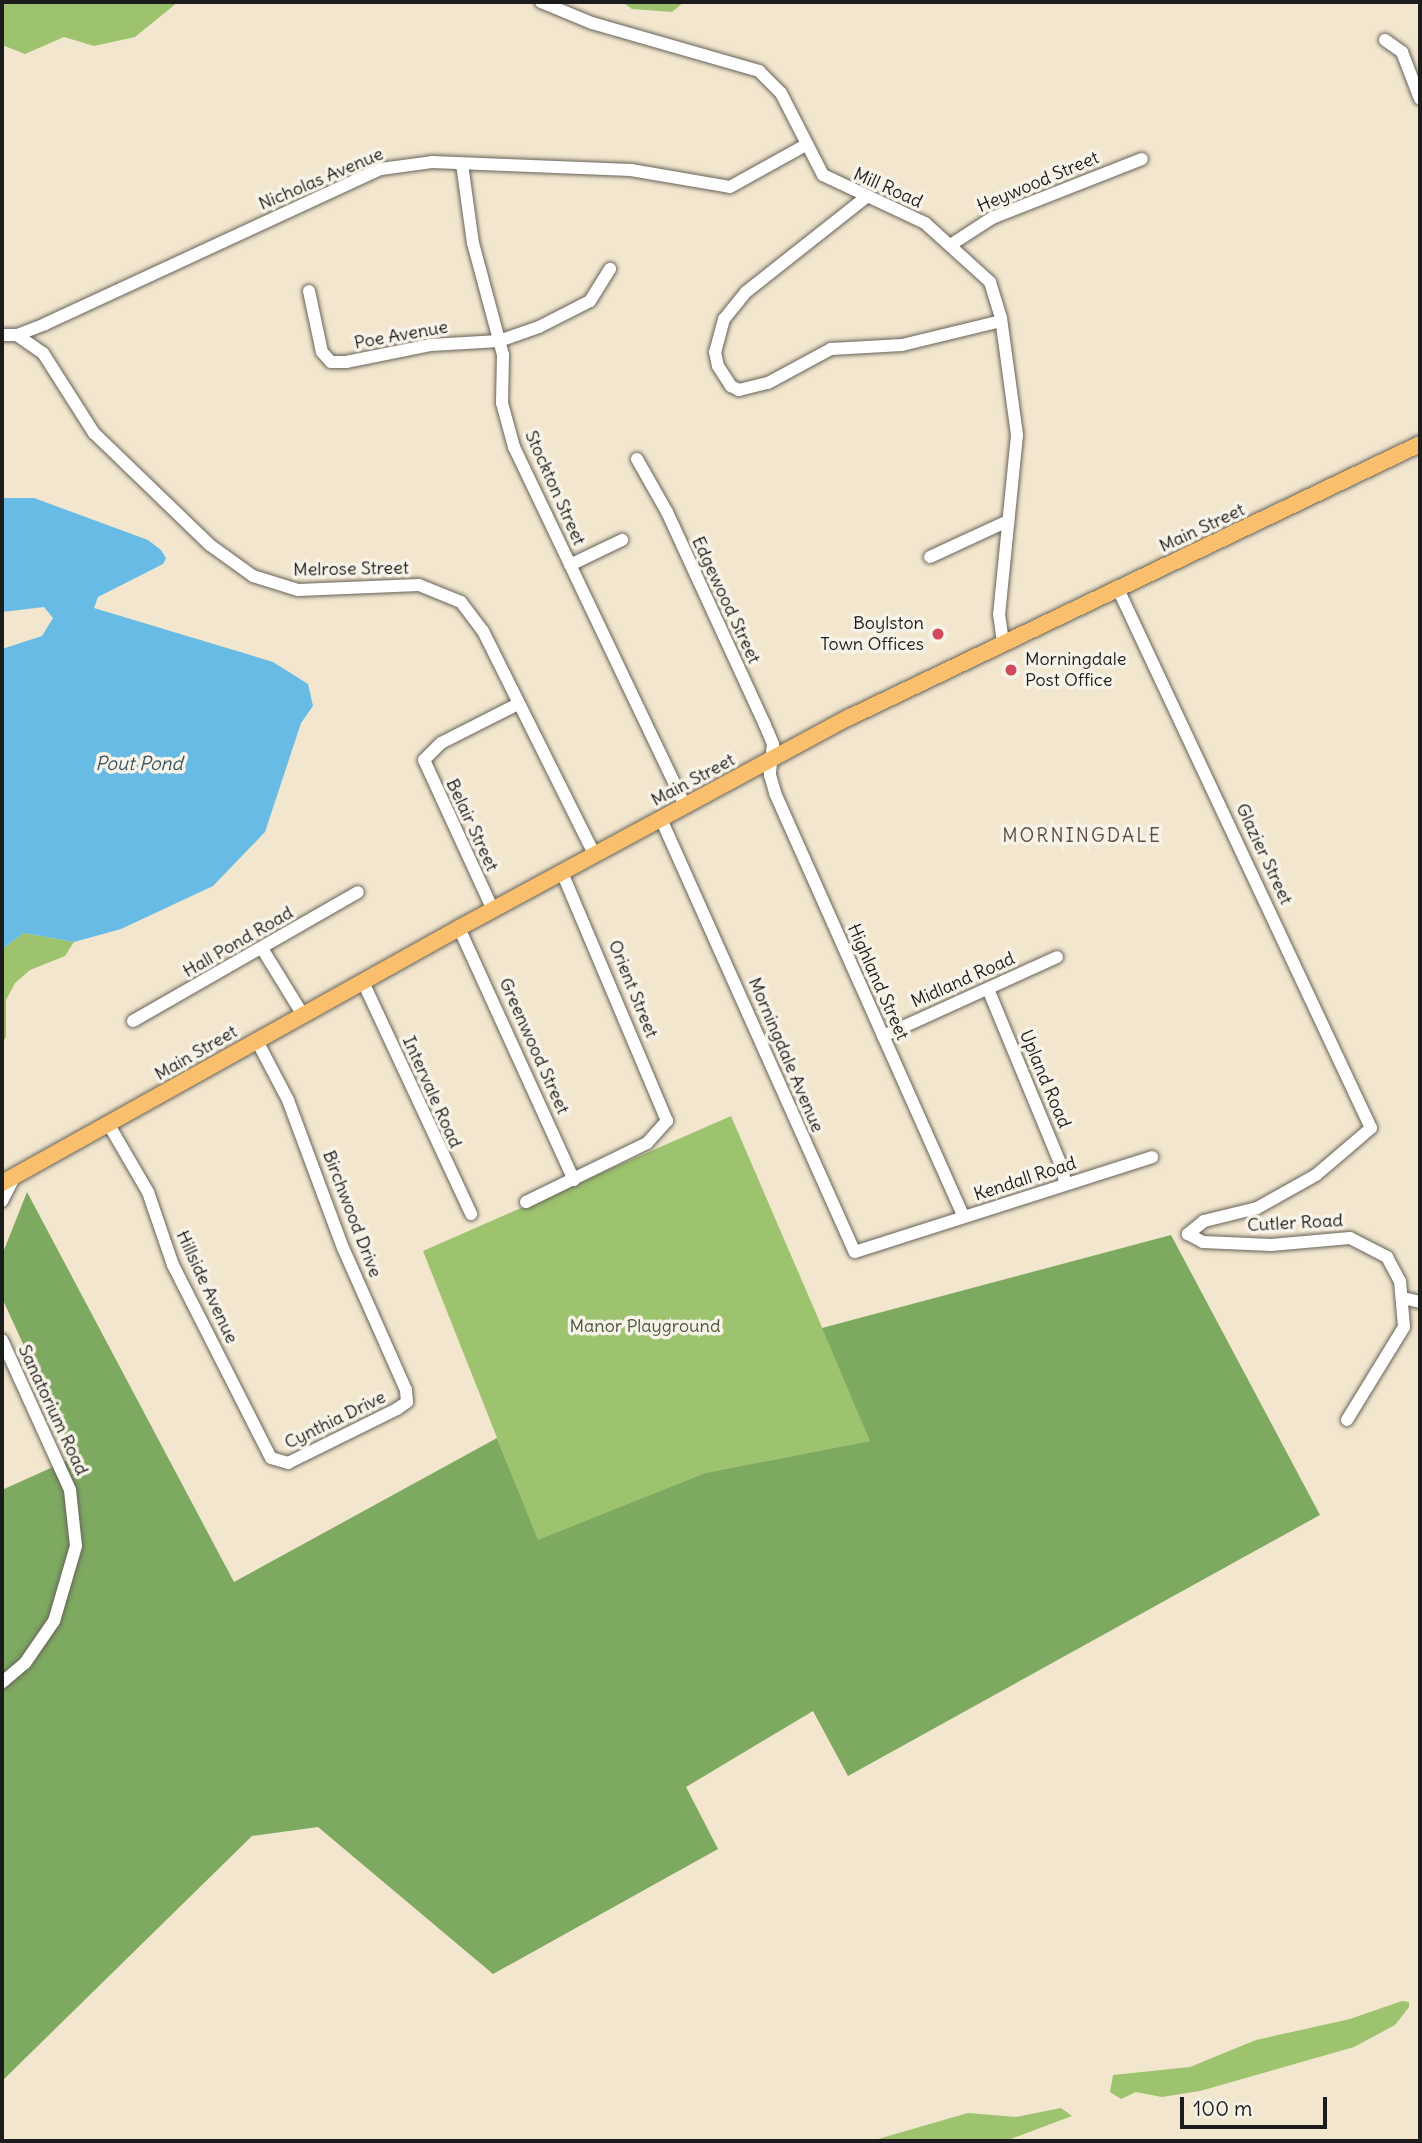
<!DOCTYPE html>
<html>
<head>
<meta charset="utf-8">
<style>
	body { margin:0 }
	#map { position:relative; width:1422px; height:2143px; overflow:hidden; background:#f2e6ce; font-family:Delius,sans-serif }
	div>[style] { position:absolute }
	[style*='--x'] { left:calc(var(--x)*1px); top:calc(var(--y)*1px); width:calc(var(--w)*1px); rotate:calc(var(--a)*1deg) }
	.green>* { inset:0; background:#9dc36e }
	.forest>* { inset:0; background:#7ea961 }
	.water>* { inset:0; background:#68bbe4 }
	.roads { filter:drop-shadow(0 0 2px #67635a) drop-shadow(0 0 2px #67635a) }
	.minor>* { height:12px; margin:-6px; padding:0 6px; transform-origin:6px; border-radius:6px; background:#fff }
	.major>* { height:16px; margin:-8px; padding:0 8px; transform-origin:8px; border-radius:8px; background:#f9bf6d }
	.dots>* { width:19px; height:19px; translate:-50% -50%; box-sizing:border-box; border:4px solid #f7f3e8; border-radius:50% }
	span { translate:-50% -50%; white-space:nowrap; text-align:center; line-height:1.15; -webkit-text-stroke:7px #f7f3e8; paint-order:stroke }
	.street-label { font-size:18px; color:#1c1c1c }
	.poi-label { font-size:18px; color:#1c1c1c }
	.right { translate:-100% -50%; text-align:right }
	.left { translate:0 -50%; text-align:left }
	.park-label { font-size:18px; color:#495639 }
	.water-label { font-size:19px; color:#375462; font-style:italic }
	.neighbourhood-label { font-size:19px; color:#604e44; letter-spacing:2px }
	.frame { position:absolute; inset:0; border:4px solid #1c1c1c; pointer-events:none }
	.scale { position:absolute; left:1180px; top:2097px; width:147px; height:32px; box-sizing:border-box; border:4px solid #1c1c1c; border-top:0; padding-left:9px; font-size:21px; line-height:24px; white-space:nowrap; color:#1c1c1c; -webkit-text-stroke:5px #f7f3e8; paint-order:stroke }
</style>
</head>
<body>
<div id="map">
	<div class="green">
		<i style="clip-path:polygon(2px 2px,178px 2px,135px 37px,94px 46px,64px 37px,25px 54px,2px 45px)"></i>
		<i style="clip-path:polygon(622px 2px,684px 2px,672px 12px,632px 9px)"></i>
		<i style="clip-path:polygon(24px 933px,74px 942px,65px 956px,30px 970px,15px 983px,6px 1000px,6px 1037px,2px 1044px,2px 949px)"></i>
		<i style="clip-path:polygon(731px 1116px,871px 1441px,705px 1473px,538px 1541px,423px 1251px)"></i>
		<i style="clip-path:polygon(1402px 2001px,1409px 2002px,1409px 2007px,1395px 2025px,1354px 2047px,1200px 2091px,1162px 2097px,1136px 2092px,1121px 2099px,1110px 2092px,1113px 2075px,1190px 2067px,1256px 2040px,1350px 2019px)"></i>
		<i style="clip-path:polygon(1061px 2108px,1072px 2116px,1005px 2141px,871px 2141px,968px 2113px,1016px 2117px)"></i>
	</div>
	<div class="forest">
		<i style="clip-path:polygon(27px 1192px,234px 1582px,497px 1438px,538px 1540px,705px 1473px,870px 1441px,822px 1328px,1171px 1235px,1320px 1515px,848px 1776px,813px 1711px,686px 1787px,718px 1849px,493px 1974px,318px 1827px,252px 1836px,2px 2081px,2px 1490px,75px 1457px,2px 1298px,2px 1255px)"></i>
	</div>
	<div class="water">
		<i style="clip-path:polygon(2px 498px,34px 498px,148px 540px,161px 550px,166px 558px,163px 564px,98px 597px,94px 608px,273px 662px,308px 684px,313px 706px,301px 723px,265px 832px,213px 886px,121px 929px,74px 942px,24px 933px,2px 949px,2px 649px,42px 636px,53px 618px,44px 607px,2px 612px)"></i>
	</div>
	<div class="roads">
		<div class="minor">
			<i style="--x:541;--y:2;--w:55;--a:22.4"></i>
			<i style="--x:592;--y:23;--w:174;--a:16"></i>
			<i style="--x:759;--y:71;--w:31;--a:45"></i>
			<i style="--x:781;--y:93;--w:92;--a:62.9"></i>
			<i style="--x:823;--y:175;--w:113;--a:25.2"></i>
			<i style="--x:925;--y:223;--w:88;--a:42.2"></i>
			<i style="--x:990;--y:282;--w:38;--a:73"></i>
			<i style="--x:1001;--y:318;--w:118;--a:82.2"></i>
			<i style="--x:1017;--y:435;--w:180;--a:95.7"></i>
			<i style="--x:999;--y:614;--w:30;--a:82"></i>
			<i style="--x:1385;--y:40;--w:21;--a:35"></i>
			<i style="--x:1402;--y:52;--w:50;--a:69"></i>
			<i style="--x:462;--y:164;--w:80;--a:82.1"></i>
			<i style="--x:473;--y:243;--w:116;--a:75"></i>
			<i style="--x:503;--y:355;--w:48;--a:91.2"></i>
			<i style="--x:502;--y:403;--w:46;--a:74.7"></i>
			<i style="--x:514;--y:447;--w:398;--a:64.5"></i>
			<i style="--x:865;--y:198;--w:152;--a:141.7"></i>
			<i style="--x:746;--y:292;--w:35;--a:129"></i>
			<i style="--x:724;--y:319;--w:34;--a:105"></i>
			<i style="--x:715;--y:352;--w:14;--a:78"></i>
			<i style="--x:718;--y:366;--w:24;--a:57"></i>
			<i style="--x:731;--y:386;--w:9;--a:27"></i>
			<i style="--x:739;--y:390;--w:30;--a:-14"></i>
			<i style="--x:768;--y:383;--w:72;--a:-28.4"></i>
			<i style="--x:831;--y:349;--w:71;--a:-3.2"></i>
			<i style="--x:902;--y:345;--w:102;--a:-13.6"></i>
			<i style="--x:952;--y:244;--w:48;--a:-33"></i>
			<i style="--x:992;--y:218;--w:161;--a:-21.5"></i>
			<i style="--x:309;--y:291;--w:62;--a:78"></i>
			<i style="--x:322;--y:352;--w:13;--a:48"></i>
			<i style="--x:331;--y:362;--w:15;--a:0"></i>
			<i style="--x:346;--y:362;--w:87;--a:-11.3"></i>
			<i style="--x:431;--y:345;--w:68;--a:-3.4"></i>
			<i style="--x:499;--y:341;--w:42;--a:-19.3"></i>
			<i style="--x:539;--y:327;--w:57;--a:-27"></i>
			<i style="--x:590;--y:301;--w:38;--a:-58"></i>
			<i style="--x:2;--y:335;--w:15;--a:0"></i>
			<i style="--x:17;--y:335;--w:30;--a:-21"></i>
			<i style="--x:45;--y:324;--w:370;--a:-24.8"></i>
			<i style="--x:381;--y:169;--w:51;--a:-7.8"></i>
			<i style="--x:432;--y:162;--w:199;--a:2.3"></i>
			<i style="--x:631;--y:170;--w:100;--a:9.7"></i>
			<i style="--x:730;--y:187;--w:85;--a:-29"></i>
			<i style="--x:17;--y:335;--w:32;--a:35"></i>
			<i style="--x:43;--y:353;--w:95;--a:57.5"></i>
			<i style="--x:94;--y:433;--w:161;--a:44"></i>
			<i style="--x:210;--y:545;--w:53;--a:35.8"></i>
			<i style="--x:253;--y:576;--w:47;--a:17.3"></i>
			<i style="--x:298;--y:590;--w:121;--a:-2.4"></i>
			<i style="--x:419;--y:585;--w:45;--a:22"></i>
			<i style="--x:461;--y:602;--w:36;--a:53"></i>
			<i style="--x:483;--y:631;--w:249;--a:63.5"></i>
			<i style="--x:637;--y:459;--w:61;--a:60.5"></i>
			<i style="--x:667;--y:512;--w:234;--a:65.3"></i>
			<i style="--x:765;--y:725;--w:21;--a:67"></i>
			<i style="--x:773;--y:744;--w:31;--a:96"></i>
			<i style="--x:770;--y:775;--w:19;--a:74"></i>
			<i style="--x:775;--y:793;--w:464;--a:66"></i>
			<i style="--x:930;--y:557;--w:86;--a:-24.8"></i>
			<i style="--x:570;--y:565;--w:58;--a:-25.7"></i>
			<i style="--x:1118;--y:589;--w:595;--a:64.86"></i>
			<i style="--x:1371;--y:1128;--w:72;--a:139.5"></i>
			<i style="--x:1316;--y:1175;--w:68;--a:150.8"></i>
			<i style="--x:1257;--y:1208;--w:55;--a:166.2"></i>
			<i style="--x:1204;--y:1221;--w:21;--a:141"></i>
			<i style="--x:1188;--y:1234;--w:17;--a:28"></i>
			<i style="--x:1203;--y:1242;--w:68;--a:2.5"></i>
			<i style="--x:1271;--y:1245;--w:79;--a:-5.1"></i>
			<i style="--x:1350;--y:1238;--w:42;--a:27.2"></i>
			<i style="--x:1387;--y:1257;--w:27;--a:62"></i>
			<i style="--x:1400;--y:1281;--w:46;--a:85"></i>
			<i style="--x:1404;--y:1327;--w:109;--a:121.5"></i>
			<i style="--x:661;--y:819;--w:474;--a:65.9"></i>
			<i style="--x:855;--y:1252;--w:312;--a:-17.7"></i>
			<i style="--x:493;--y:910;--w:165;--a:-114.7"></i>
			<i style="--x:424;--y:760;--w:24;--a:-45"></i>
			<i style="--x:441;--y:743;--w:86;--a:-26.9"></i>
			<i style="--x:459;--y:928;--w:277;--a:65.5"></i>
			<i style="--x:263;--y:950;--w:76;--a:58.4"></i>
			<i style="--x:363;--y:982;--w:256;--a:65"></i>
			<i style="--x:988;--y:989;--w:196;--a:67.5"></i>
			<i style="--x:1063;--y:1170;--w:14;--a:82"></i>
			<i style="--x:133;--y:1021;--w:259;--a:-29.8"></i>
			<i style="--x:883;--y:1036;--w:191;--a:-24.4"></i>
			<i style="--x:109;--y:1125;--w:78;--a:59.8"></i>
			<i style="--x:148;--y:1192;--w:77;--a:71.1"></i>
			<i style="--x:173;--y:1265;--w:216;--a:63.1"></i>
			<i style="--x:271;--y:1458;--w:18;--a:16"></i>
			<i style="--x:288;--y:1463;--w:122;--a:-26.4"></i>
			<i style="--x:397;--y:1409;--w:12;--a:-35"></i>
			<i style="--x:407;--y:1402;--w:12;--a:-95"></i>
			<i style="--x:406;--y:1390;--w:155;--a:-113.9"></i>
			<i style="--x:343;--y:1248;--w:158;--a:-110.4"></i>
			<i style="--x:288;--y:1100;--w:67;--a:-117.7"></i>
			<i style="--x:2;--y:1201;--w:25;--a:-63"></i>
			<i style="--x:526;--y:1202;--w:135;--a:-26"></i>
			<i style="--x:647;--y:1143;--w:30;--a:-48"></i>
			<i style="--x:667;--y:1121;--w:270;--a:-112.9"></i>
			<i style="--x:1403;--y:1298;--w:17;--a:13"></i>
			<i style="--x:2;--y:1340;--w:165;--a:65.6"></i>
			<i style="--x:70;--y:1490;--w:56;--a:83.9"></i>
			<i style="--x:76;--y:1546;--w:78;--a:106.3"></i>
			<i style="--x:54;--y:1621;--w:51;--a:124.6"></i>
			<i style="--x:25;--y:1663;--w:30;--a:140"></i>
		</div>
		<div class="major">
			<i style="--x:2;--y:1183;--w:523;--a:-29.16"></i>
			<i style="--x:459;--y:928;--w:444;--a:-28.4"></i>
			<i style="--x:850;--y:717;--w:632;--a:-25.59"></i>
		</div>
	</div>
	<div class="dots">
		<i style="left:938px;top:634px;background:#d1495b"></i>
		<i style="left:1011px;top:670px;background:#d1495b"></i>
	</div>
	<div class="street-label">
		<span style="left:321px;top:179px;rotate:-23deg">Nicholas Avenue</span>
		<span style="left:1038px;top:182px;rotate:-23deg">Heywood Street</span>
		<span style="left:888px;top:188px;rotate:24deg">Mill Road</span>
		<span style="left:401px;top:335px;rotate:-10deg">Poe Avenue</span>
		<span style="left:555px;top:488px;rotate:66deg">Stockton Street</span>
		<span style="left:1202px;top:528px;rotate:-25deg">Main Street</span>
		<span style="left:351px;top:569px;rotate:-1deg">Melrose Street</span>
		<span style="left:726px;top:600px;rotate:65deg">Edgewood Street</span>
		<span style="left:693px;top:780px;rotate:-28deg">Main Street</span>
		<span style="left:472px;top:825px;rotate:65deg">Belair Street</span>
		<span style="left:1264px;top:854px;rotate:65deg">Glazier Street</span>
		<span style="left:238px;top:942px;rotate:-30deg">Hall Pond Road</span>
		<span style="left:963px;top:980px;rotate:-24deg">Midland Road</span>
		<span style="left:878px;top:982px;rotate:66deg">Highland Street</span>
		<span style="left:633px;top:989px;rotate:68deg">Orient Street</span>
		<span style="left:534px;top:1046px;rotate:66deg">Greenwood Street</span>
		<span style="left:196px;top:1053px;rotate:-30deg">Main Street</span>
		<span style="left:786px;top:1055px;rotate:67deg">Morningdale Avenue</span>
		<span style="left:1045px;top:1079px;rotate:67deg">Upland Road</span>
		<span style="left:432px;top:1092px;rotate:66deg">Intervale Road</span>
		<span style="left:1025px;top:1179px;rotate:-18deg">Kendall Road</span>
		<span style="left:352px;top:1214px;rotate:69deg">Birchwood Drive</span>
		<span style="left:1295px;top:1223px;rotate:-3deg">Cutler Road</span>
		<span style="left:207px;top:1287px;rotate:65deg">Hillside Avenue</span>
		<span style="left:53px;top:1410px;rotate:65deg">Sanatorium Road</span>
		<span style="left:335px;top:1420px;rotate:-26deg">Cynthia Drive</span>
	</div>
	<div class="poi-label">
		<span class="right" style="left:924px;top:634px">Boylston<br>Town Offices</span>
		<span class="left" style="left:1025px;top:670px">Morningdale<br>Post Office</span>
	</div>
	<div class="park-label">
		<span style="left:645px;top:1326px">Manor Playground</span>
	</div>
	<div class="water-label">
		<span style="left:139px;top:764px">Pout Pond</span>
	</div>
	<div class="neighbourhood-label">
		<span style="left:1082px;top:836px">MORNINGDALE</span>
	</div>
	<div class="frame"></div>
	<div class="scale">100 m</div>
</div>
</body>
</html>
